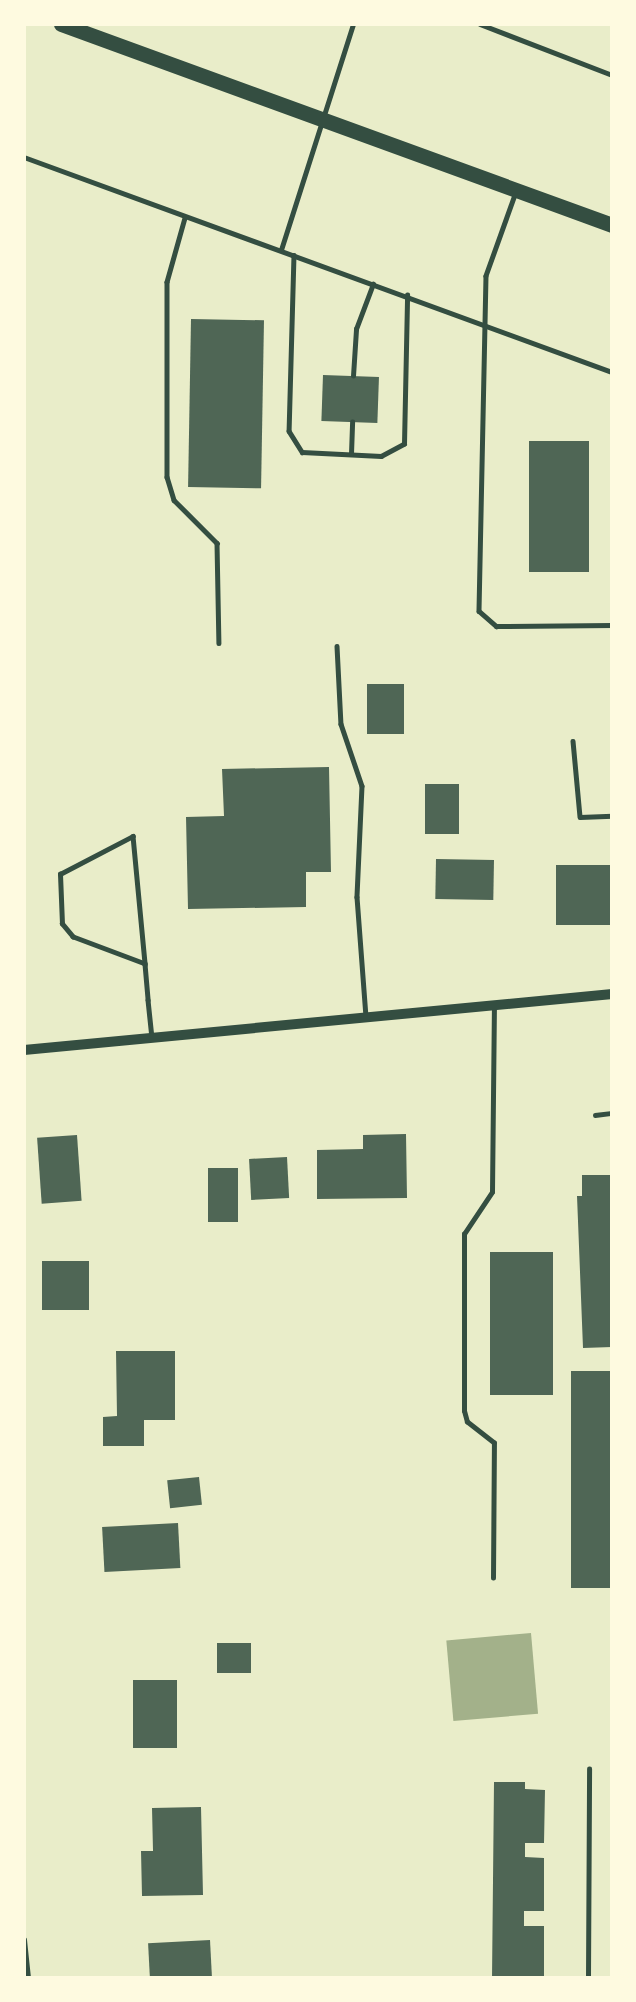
<!DOCTYPE html>
<html>
<head>
<meta charset="utf-8">
<style>
	body { margin:0 }
	#map { position:relative; width:636px; height:2002px; overflow:hidden; background:#e9edc9; font-family:"Noto Sans",sans-serif }
	div>[style] { position:absolute }
	[style*='--x'] { left:calc(var(--x)*1px); top:calc(var(--y)*1px); width:calc(var(--w)*1px); rotate:calc(var(--a)*1deg) }
	.water>* { inset:0; background:#a3b18a; transform-origin:0 0 }
	.building>* { inset:0; background:#4f6655; transform-origin:0 0 }
	.service>* { height:4.5px; margin:-2.25px; padding:0 2.25px; transform-origin:2.25px; border-radius:2.25px; background:#344e41 }
	.minor>* { height:6px; margin:-3px; padding:0 3px; transform-origin:3px; border-radius:3px; background:#344e41 }
	.tertiary>* { height:10px; margin:-5px; padding:0 5px; transform-origin:5px; border-radius:5px; background:#344e41 }
	.primary>* { height:15px; margin:-7.5px; padding:0 7.5px; transform-origin:7.5px; border-radius:7.5px; background:#344e41 }
	span { translate:-50% -50%; white-space:nowrap; text-align:center; line-height:1.15; -webkit-text-stroke:6px #fefae0; paint-order:stroke }
	.frame { position:absolute; inset:0; border:26px solid #fefae0; pointer-events:none }
</style>
</head>
<body>
<div id="map">
	<div class="water">
		<i style="left:531px;top:1633px;width:81px;height:85px;rotate:85deg"></i>
	</div>
	<div class="building">
		<i style="left:191px;top:319px;width:73px;height:168px;rotate:1deg"></i>
		<i style="left:323px;top:375px;width:56px;height:46px;rotate:2deg"></i>
		<i style="left:529px;top:441px;width:60px;height:131px"></i>
		<i style="left:404px;top:684px;width:50px;height:37px;rotate:90deg"></i>
		<i style="clip-path:polygon(329px 767px,331px 872px,306px 872px,306px 907px,188px 909px,186px 817px,224px 816px,222px 769px)"></i>
		<i style="left:425px;top:784px;width:34px;height:50px"></i>
		<i style="left:436px;top:859px;width:58px;height:40px;rotate:1deg"></i>
		<i style="left:612px;top:865px;width:60px;height:56px;rotate:90deg"></i>
		<i style="clip-path:polygon(406px 1134px,407px 1198px,317px 1199px,317px 1150px,363px 1149px,363px 1135px)"></i>
		<i style="left:77px;top:1135px;width:66px;height:40px;rotate:86deg"></i>
		<i style="left:287px;top:1157px;width:41px;height:38px;rotate:87deg"></i>
		<i style="left:208px;top:1168px;width:30px;height:54px"></i>
		<i style="clip-path:polygon(582px 1175px,612px 1175px,612px 1347px,583px 1348px,577px 1196px,582px 1196px)"></i>
		<i style="left:490px;top:1252px;width:63px;height:143px"></i>
		<i style="left:89px;top:1261px;width:49px;height:47px;rotate:90deg"></i>
		<i style="clip-path:polygon(116px 1351px,175px 1351px,175px 1420px,144px 1420px,144px 1446px,103px 1446px,103px 1417px,117px 1416px)"></i>
		<i style="left:571px;top:1371px;width:41px;height:217px"></i>
		<i style="left:199px;top:1477px;width:28px;height:32px;rotate:84deg"></i>
		<i style="left:178px;top:1523px;width:45px;height:76px;rotate:87deg"></i>
		<i style="left:217px;top:1643px;width:34px;height:30px"></i>
		<i style="left:133px;top:1680px;width:44px;height:68px"></i>
		<i style="clip-path:polygon(494px 1782px,525px 1782px,525px 1789px,545px 1790px,544px 1843px,525px 1843px,525px 1857px,544px 1858px,544px 1911px,524px 1911px,524px 1926px,544px 1926px,544px 1978px,492px 1978px)"></i>
		<i style="clip-path:polygon(201px 1807px,203px 1895px,142px 1896px,141px 1851px,153px 1851px,152px 1808px)"></i>
		<i style="left:210px;top:1940px;width:38px;height:62px;rotate:87deg"></i>
	</div>
	<div class="service">
		<i style="--x:480;--y:24;--w:142;--a:21.1"></i>
		<i style="--x:24;--y:157;--w:626;--a:20.08"></i>
		<i style="--x:516;--y:192;--w:89;--a:109.7"></i>
		<i style="--x:486;--y:276;--w:335;--a:91.2"></i>
		<i style="--x:479;--y:611;--w:23;--a:41"></i>
		<i style="--x:496;--y:626;--w:116;--a:-0.5"></i>
		<i style="--x:185;--y:218;--w:66;--a:105.7"></i>
		<i style="--x:167;--y:282;--w:195;--a:90"></i>
		<i style="--x:167;--y:477;--w:24;--a:73"></i>
		<i style="--x:174;--y:500;--w:61;--a:45"></i>
		<i style="--x:217;--y:543;--w:100;--a:88.9"></i>
		<i style="--x:281;--y:250;--w:237;--a:-72.3"></i>
		<i style="--x:294;--y:255;--w:176;--a:91.6"></i>
		<i style="--x:289;--y:431;--w:25;--a:58"></i>
		<i style="--x:302;--y:452;--w:79;--a:2.9"></i>
		<i style="--x:381;--y:456;--w:26;--a:-28"></i>
		<i style="--x:404;--y:444;--w:149;--a:-88.8"></i>
		<i style="--x:353;--y:376;--w:47;--a:-86.3"></i>
		<i style="--x:356;--y:329;--w:48;--a:-69.3"></i>
		<i style="--x:351;--y:454;--w:32;--a:-88"></i>
		<i style="--x:337;--y:646;--w:78;--a:87.1"></i>
		<i style="--x:341;--y:724;--w:65;--a:71.3"></i>
		<i style="--x:362;--y:786;--w:111;--a:92.6"></i>
		<i style="--x:357;--y:897;--w:121;--a:85.7"></i>
		<i style="--x:573;--y:741;--w:76;--a:84.7"></i>
		<i style="--x:580;--y:817;--w:32;--a:-2"></i>
		<i style="--x:145;--y:964;--w:77;--a:-159.4"></i>
		<i style="--x:73;--y:937;--w:17;--a:-130"></i>
		<i style="--x:62;--y:924;--w:50;--a:-92.3"></i>
		<i style="--x:60;--y:874;--w:82;--a:-27.5"></i>
		<i style="--x:133;--y:836;--w:129;--a:84.6"></i>
		<i style="--x:145;--y:964;--w:36;--a:85"></i>
		<i style="--x:148;--y:1000;--w:38;--a:84"></i>
		<i style="--x:595;--y:1115;--w:17;--a:-7"></i>
		<i style="--x:493;--y:1578;--w:135;--a:-89.6"></i>
		<i style="--x:494;--y:1443;--w:34;--a:-142"></i>
		<i style="--x:467;--y:1422;--w:11;--a:-105"></i>
		<i style="--x:464;--y:1411;--w:177;--a:-90"></i>
		<i style="--x:464;--y:1234;--w:50;--a:-56.3"></i>
		<i style="--x:492;--y:1192;--w:187;--a:-89.4"></i>
		<i style="--x:588;--y:1978;--w:209;--a:-89.7"></i>
	</div>
	<div class="minor">
		<i style="--x:24;--y:1940;--w:38;--a:84"></i>
	</div>
	<div class="tertiary">
		<i style="--x:24;--y:1050;--w:591;--a:-5.44"></i>
	</div>
	<div class="primary">
		<i style="--x:61;--y:24;--w:587;--a:20.04"></i>
	</div>
	<div class="frame"></div>
</div>
</body>
</html>
